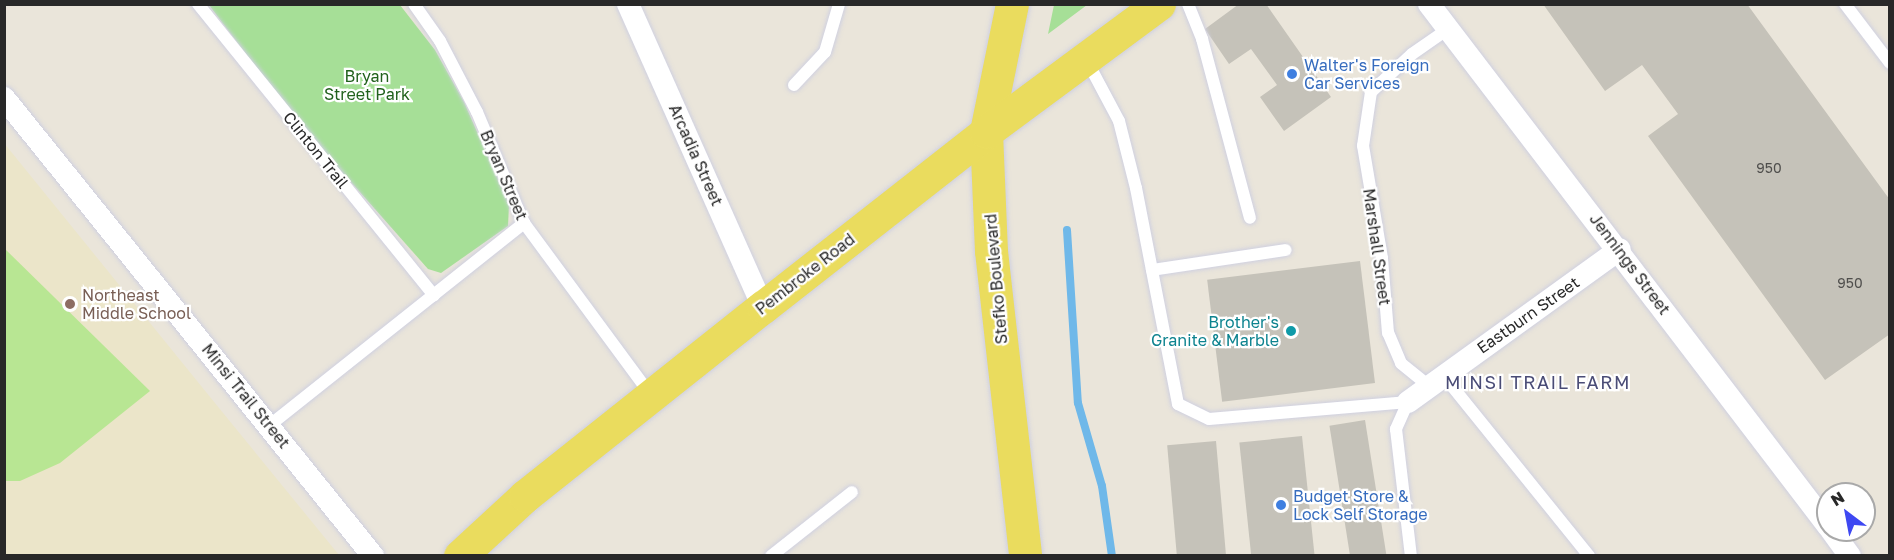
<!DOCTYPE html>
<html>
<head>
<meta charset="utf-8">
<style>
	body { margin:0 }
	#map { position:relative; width:1894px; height:560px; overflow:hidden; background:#eae5da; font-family:"Golos Text",sans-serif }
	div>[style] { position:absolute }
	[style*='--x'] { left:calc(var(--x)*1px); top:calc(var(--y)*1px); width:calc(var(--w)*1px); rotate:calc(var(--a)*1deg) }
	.education>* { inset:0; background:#ebe5c9 }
	.green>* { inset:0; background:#a6df97 }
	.pitch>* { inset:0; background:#b8e693 }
	.stream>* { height:8px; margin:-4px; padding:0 4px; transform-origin:4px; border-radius:4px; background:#6fb8e9 }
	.building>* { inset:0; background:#c5c2b9; transform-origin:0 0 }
	.roads { filter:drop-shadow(0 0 2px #cfd0e0) drop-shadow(0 0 2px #cfd0e0) }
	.service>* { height:12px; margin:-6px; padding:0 6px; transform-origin:6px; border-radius:6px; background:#fff }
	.minor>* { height:22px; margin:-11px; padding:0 11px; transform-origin:11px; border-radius:11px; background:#fff }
	.primary>* { height:33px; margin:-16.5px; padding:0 16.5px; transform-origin:16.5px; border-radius:16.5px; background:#eadc5e }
	.dots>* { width:16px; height:16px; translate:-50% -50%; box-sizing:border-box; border:3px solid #fff; border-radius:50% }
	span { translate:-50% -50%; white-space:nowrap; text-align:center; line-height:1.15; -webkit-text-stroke:4.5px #fff; paint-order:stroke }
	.number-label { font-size:14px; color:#4f4e4c }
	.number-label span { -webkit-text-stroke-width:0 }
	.shop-label { font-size:16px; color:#366cbe }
	.left { translate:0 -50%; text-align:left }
	.park-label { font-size:16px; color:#21611c }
	.street-label { font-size:16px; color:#282828 }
	.education-label { font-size:16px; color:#785e54 }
	.culture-label { font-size:16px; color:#0d838f }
	.right { translate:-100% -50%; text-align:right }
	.neighbourhood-label { font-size:18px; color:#4a4c76; letter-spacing:1.5px }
	.frame { position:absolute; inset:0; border:6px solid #282828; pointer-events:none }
	.north { position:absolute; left:1816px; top:482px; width:60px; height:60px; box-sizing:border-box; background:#fff; border:2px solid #a9a9a9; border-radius:50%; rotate:328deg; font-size:16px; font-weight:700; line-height:24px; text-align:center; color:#282828 }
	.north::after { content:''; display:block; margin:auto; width:21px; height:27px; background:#3e48f2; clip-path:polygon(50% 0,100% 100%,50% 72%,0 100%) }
</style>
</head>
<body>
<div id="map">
	<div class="education">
		<i style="clip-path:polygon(4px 143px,219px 408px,339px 555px,5px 555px)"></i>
	</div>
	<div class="green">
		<i style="clip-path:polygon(209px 5px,400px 5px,435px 50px,464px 102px,509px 205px,508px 226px,441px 273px,428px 269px,296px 120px)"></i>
		<i style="clip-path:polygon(1054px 5px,1054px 4px,1087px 5px,1048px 34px)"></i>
	</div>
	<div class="pitch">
		<i style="clip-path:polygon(4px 248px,150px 391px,60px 463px,20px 481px,5px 481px)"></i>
	</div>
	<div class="stream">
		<i style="--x:1067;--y:230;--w:173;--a:86.4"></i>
		<i style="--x:1078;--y:403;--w:86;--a:73.9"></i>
		<i style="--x:1102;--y:486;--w:71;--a:81.9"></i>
	</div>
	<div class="building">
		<i style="clip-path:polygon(1239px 4px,1266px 4px,1331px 97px,1284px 131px,1260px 97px,1277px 85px,1251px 49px,1229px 64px,1205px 29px)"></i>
		<i style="clip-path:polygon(1543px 4px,1747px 4px,1890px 200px,1890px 334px,1825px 380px,1648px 136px,1678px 114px,1642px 65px,1605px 91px)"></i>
		<i style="left:1360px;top:261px;width:123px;height:154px;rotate:83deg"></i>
		<i style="left:1365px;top:420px;width:138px;height:36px;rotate:81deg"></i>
		<i style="left:1302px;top:436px;width:121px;height:63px;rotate:84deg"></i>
		<i style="left:1216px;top:441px;width:116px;height:49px;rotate:85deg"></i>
	</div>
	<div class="roads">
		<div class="service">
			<i style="--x:198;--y:4;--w:375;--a:51"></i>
			<i style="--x:414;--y:4;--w:45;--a:54.9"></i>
			<i style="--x:440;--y:41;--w:80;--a:62.5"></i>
			<i style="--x:477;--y:112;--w:121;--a:67.1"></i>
			<i style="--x:524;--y:223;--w:214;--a:53.6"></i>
			<i style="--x:1188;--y:4;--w:38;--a:68"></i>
			<i style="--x:1202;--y:39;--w:185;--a:75"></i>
			<i style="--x:1845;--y:4;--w:74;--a:52.7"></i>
			<i style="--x:1086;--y:59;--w:70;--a:62"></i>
			<i style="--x:1119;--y:121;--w:69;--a:75.8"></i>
			<i style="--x:1136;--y:188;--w:220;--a:79"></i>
			<i style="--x:1178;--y:404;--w:34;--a:26"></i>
			<i style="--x:1209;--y:419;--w:200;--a:-4.9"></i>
			<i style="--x:1408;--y:402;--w:30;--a:114"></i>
			<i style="--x:1396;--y:429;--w:128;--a:83.3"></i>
			<i style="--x:794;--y:85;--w:45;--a:-46.8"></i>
			<i style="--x:825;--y:52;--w:50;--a:-73.7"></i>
			<i style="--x:1152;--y:270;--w:135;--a:-8.5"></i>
			<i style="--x:1443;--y:375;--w:233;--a:51.1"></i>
			<i style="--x:1429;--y:386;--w:36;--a:-141"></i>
			<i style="--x:1401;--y:363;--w:33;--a:-113"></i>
			<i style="--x:1388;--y:333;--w:75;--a:-94.6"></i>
			<i style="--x:1382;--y:258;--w:114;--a:-99.6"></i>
			<i style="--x:1363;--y:146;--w:55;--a:-81.6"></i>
			<i style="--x:1371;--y:92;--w:56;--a:-42.8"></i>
			<i style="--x:1412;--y:54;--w:44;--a:-34.8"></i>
			<i style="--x:270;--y:425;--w:325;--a:-38.5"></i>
			<i style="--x:771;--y:556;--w:103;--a:-38.3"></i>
		</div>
		<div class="minor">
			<i style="--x:628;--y:4;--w:332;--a:66"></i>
			<i style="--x:1429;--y:4;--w:657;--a:52.61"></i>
			<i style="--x:4;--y:98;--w:588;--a:51.14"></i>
			<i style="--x:1408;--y:402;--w:261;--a:-35.8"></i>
			<i style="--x:1831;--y:530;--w:32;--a:54"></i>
		</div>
		<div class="primary">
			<i style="--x:1012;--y:4;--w:131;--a:101.5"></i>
			<i style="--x:986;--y:132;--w:119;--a:87.6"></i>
			<i style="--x:991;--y:251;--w:307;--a:83.6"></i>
			<i style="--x:460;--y:556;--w:88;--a:-42.7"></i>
			<i style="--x:525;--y:496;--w:304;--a:-38.5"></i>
			<i style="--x:763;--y:307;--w:283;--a:-38.1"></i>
			<i style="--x:986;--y:132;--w:215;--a:-36.5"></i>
		</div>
	</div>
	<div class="dots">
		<i style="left:1292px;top:74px;background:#3f7fe0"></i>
		<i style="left:70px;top:304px;background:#8d6e63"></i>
		<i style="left:1291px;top:331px;background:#0f9aa8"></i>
		<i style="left:1281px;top:505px;background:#3f7fe0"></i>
	</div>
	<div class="number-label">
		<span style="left:1769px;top:168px">950</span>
		<span style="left:1850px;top:283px">950</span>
	</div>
	<div class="shop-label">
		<span class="left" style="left:1304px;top:74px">Walter's Foreign<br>Car Services</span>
		<span class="left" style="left:1293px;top:505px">Budget Store &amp;<br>Lock Self Storage</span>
	</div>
	<div class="park-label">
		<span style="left:367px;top:85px">Bryan<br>Street Park</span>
	</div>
	<div class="street-label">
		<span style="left:316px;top:150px;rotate:51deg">Clinton Trail</span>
		<span style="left:696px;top:155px;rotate:66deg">Arcadia Street</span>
		<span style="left:504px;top:175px;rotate:67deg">Bryan Street</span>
		<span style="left:1377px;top:247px;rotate:82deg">Marshall Street</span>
		<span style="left:1630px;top:264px;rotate:53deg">Jennings Street</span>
		<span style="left:805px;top:274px;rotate:-38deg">Pembroke Road</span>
		<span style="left:996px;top:279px;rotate:-95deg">Stefko Boulevard</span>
		<span style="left:1528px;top:315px;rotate:-35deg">Eastburn Street</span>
		<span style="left:246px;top:396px;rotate:51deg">Minsi Trail Street</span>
	</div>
	<div class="education-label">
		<span class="left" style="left:82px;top:304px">Northeast<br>Middle School</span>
	</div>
	<div class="culture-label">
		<span class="right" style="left:1279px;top:331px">Brother's<br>Granite &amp; Marble</span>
	</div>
	<div class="neighbourhood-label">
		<span style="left:1538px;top:382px">MINSI TRAIL FARM</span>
	</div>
	<div class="frame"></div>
	<div class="north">N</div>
</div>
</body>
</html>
